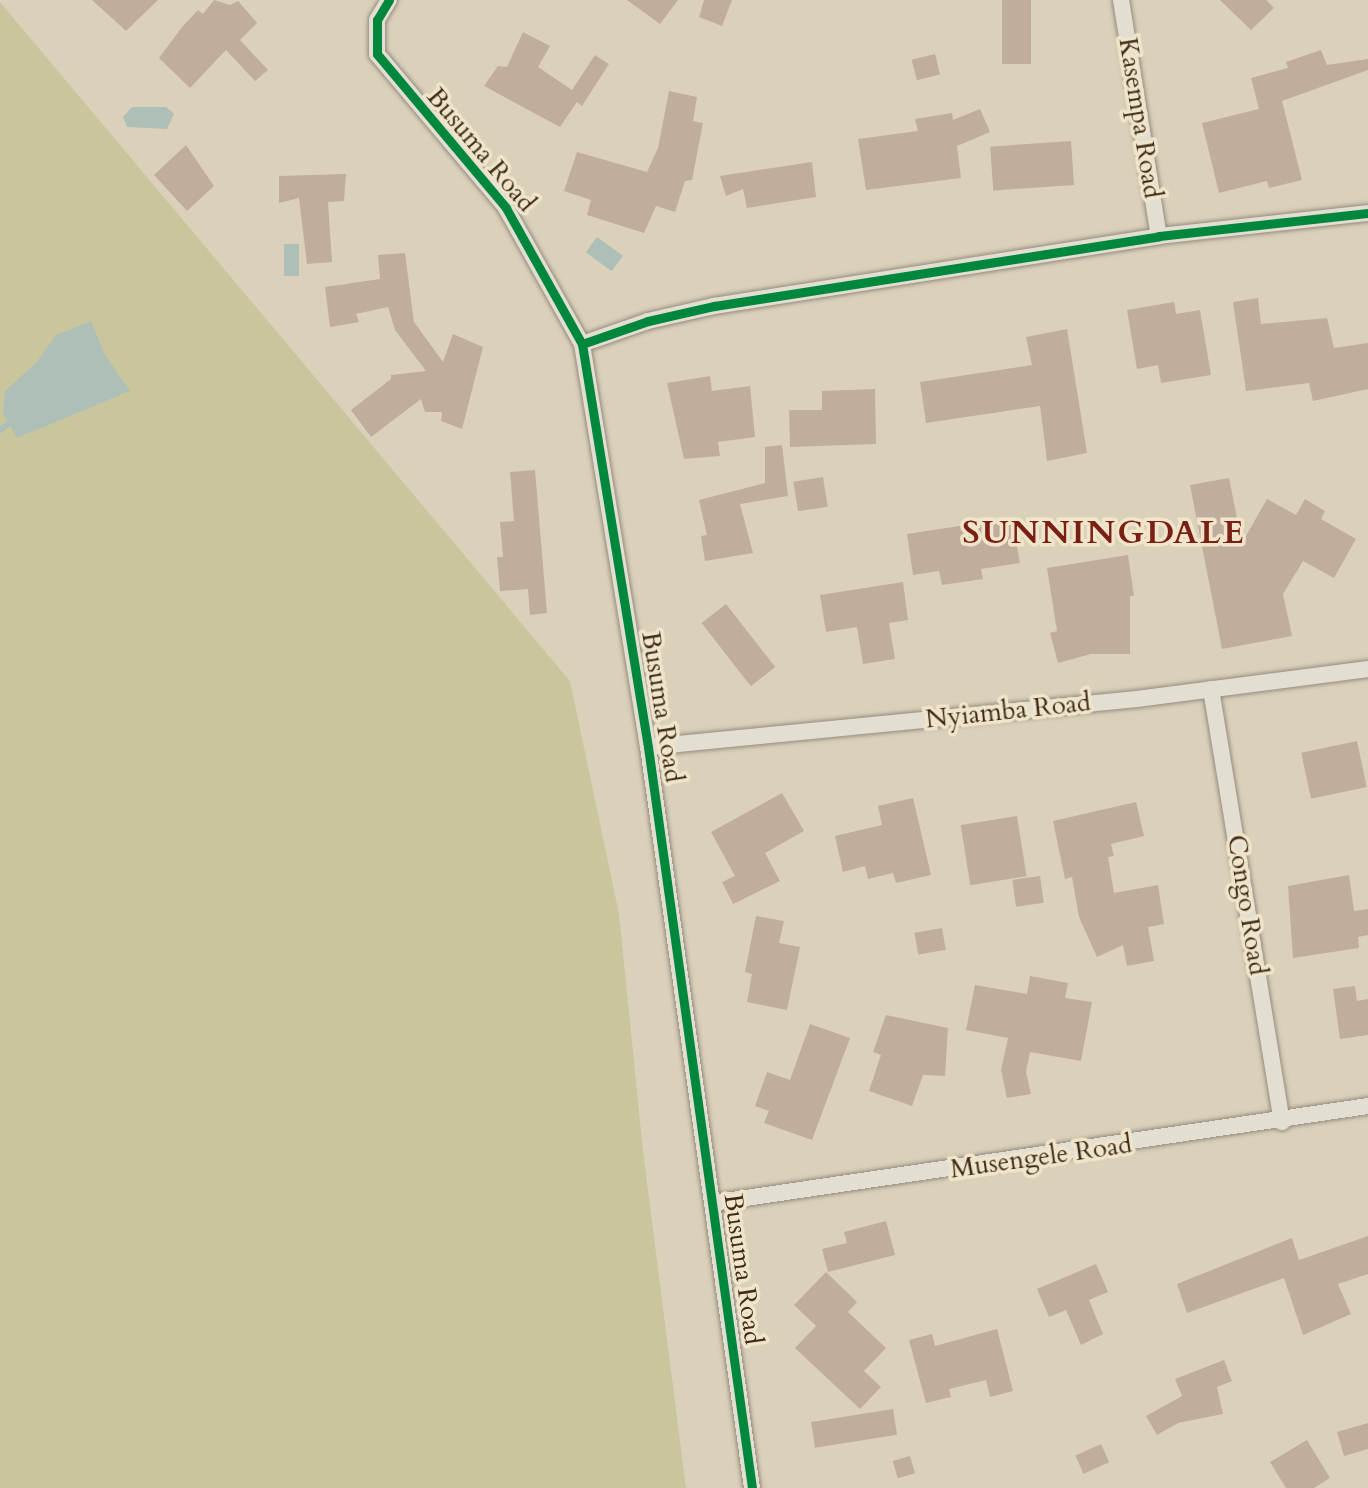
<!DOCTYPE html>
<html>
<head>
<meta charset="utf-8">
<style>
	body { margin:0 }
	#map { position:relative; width:1368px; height:1488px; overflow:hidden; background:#dbd1bb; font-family:Cardo,serif }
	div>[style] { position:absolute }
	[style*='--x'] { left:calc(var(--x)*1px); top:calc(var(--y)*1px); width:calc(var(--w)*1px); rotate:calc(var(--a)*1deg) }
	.green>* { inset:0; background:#c9c69e }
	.water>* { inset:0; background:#aebfb7; transform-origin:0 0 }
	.stream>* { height:6px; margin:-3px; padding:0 3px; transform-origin:3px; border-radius:3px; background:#aebfb7 }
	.building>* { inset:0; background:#c0ad9c; transform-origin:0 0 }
	.roads { filter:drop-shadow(0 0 2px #958c7e) drop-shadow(0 0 2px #958c7e) }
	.minor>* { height:16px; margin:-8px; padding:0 8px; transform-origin:8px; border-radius:8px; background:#e3ded2 }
	.cycleway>* { height:9px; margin:-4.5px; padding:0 4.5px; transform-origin:4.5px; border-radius:4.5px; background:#00873e }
	span { translate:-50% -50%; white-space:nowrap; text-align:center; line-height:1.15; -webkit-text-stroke:7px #f0e5ca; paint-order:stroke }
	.street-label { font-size:26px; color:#3d2a1b }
	.district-label { font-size:33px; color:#7a1f14; font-weight:700; letter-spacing:2px }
</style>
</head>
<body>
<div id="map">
	<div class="green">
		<i style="clip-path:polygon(0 2px,570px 681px,619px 914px,643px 1151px,686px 1488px,0 1488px)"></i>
	</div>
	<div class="water">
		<i style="clip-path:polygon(132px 107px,166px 107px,174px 114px,167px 129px,127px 127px,123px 117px)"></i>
		<i style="left:597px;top:237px;width:32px;height:19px;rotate:36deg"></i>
		<i style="left:284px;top:244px;width:15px;height:32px"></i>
		<i style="clip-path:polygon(91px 321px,105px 355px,130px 391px,17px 438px,3px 413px,5px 391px,36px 363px,56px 335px)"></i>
	</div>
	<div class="stream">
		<i style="--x:0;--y:430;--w:15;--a:-37"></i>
	</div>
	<div class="building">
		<i style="clip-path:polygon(92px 0,158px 0,126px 31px)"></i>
		<i style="clip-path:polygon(214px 0,230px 5px,238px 1px,257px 23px,240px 40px,268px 70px,255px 81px,226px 50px,190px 88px,159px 58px,182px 27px,198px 10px,203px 14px)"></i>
		<i style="clip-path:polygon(627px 0,678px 0,660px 24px)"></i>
		<i style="clip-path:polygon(704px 0,732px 0,722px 26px,699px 17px)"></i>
		<i style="left:1002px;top:0;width:29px;height:64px"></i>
		<i style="clip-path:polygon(1220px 0,1266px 0,1274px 8px,1251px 30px)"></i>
		<i style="clip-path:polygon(523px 32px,550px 46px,538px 67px,572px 90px,595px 55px,609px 64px,582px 106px,577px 102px,560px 127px,484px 86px,498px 66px,507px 67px)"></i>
		<i style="clip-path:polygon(1321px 50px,1327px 65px,1368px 59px,1368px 70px,1282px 101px,1302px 180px,1269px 188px,1267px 181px,1219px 193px,1202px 123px,1259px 109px,1251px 78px,1288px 68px,1286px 62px)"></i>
		<i style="left:935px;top:54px;width:21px;height:24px;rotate:76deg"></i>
		<i style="clip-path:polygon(669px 91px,697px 97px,693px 121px,703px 123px,692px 180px,685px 181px,675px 212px,656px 206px,644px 233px,587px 215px,591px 200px,564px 191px,577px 152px,647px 172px,658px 148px)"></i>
		<i style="clip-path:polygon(980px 109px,990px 132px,957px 146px,961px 178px,866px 190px,858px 139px,918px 131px,915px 119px,952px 113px,953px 120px)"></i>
		<i style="left:1071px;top:141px;width:44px;height:81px;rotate:86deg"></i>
		<i style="clip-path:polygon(186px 145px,214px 186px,187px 211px,154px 175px)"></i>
		<i style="clip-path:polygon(812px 162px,816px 197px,747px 208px,743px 189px,726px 196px,720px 176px)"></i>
		<i style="clip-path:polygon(346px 174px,344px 201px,328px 202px,332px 262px,307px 264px,299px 198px,279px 203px,279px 176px)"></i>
		<i style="clip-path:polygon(405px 253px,414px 322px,443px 362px,453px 334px,483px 347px,462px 429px,441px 421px,442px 412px,425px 412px,421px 399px,371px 437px,351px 410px,391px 379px,391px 375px,426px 371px,395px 330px,388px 307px,356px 314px,359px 322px,330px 327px,325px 287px,380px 279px,378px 255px)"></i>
		<i style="clip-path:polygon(1258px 298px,1261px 324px,1327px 318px,1334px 348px,1368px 343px,1368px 389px,1313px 401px,1309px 383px,1246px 391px,1233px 302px)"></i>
		<i style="clip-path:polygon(1174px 302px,1176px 314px,1200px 310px,1211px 375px,1161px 383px,1158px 365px,1137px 369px,1127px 310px)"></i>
		<i style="clip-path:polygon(1067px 329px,1087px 453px,1047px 461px,1040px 406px,926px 423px,920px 382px,1032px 365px,1026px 337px)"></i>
		<i style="clip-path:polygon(710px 376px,712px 391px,750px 386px,755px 437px,718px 442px,720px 456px,684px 459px,667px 383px)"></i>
		<i style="clip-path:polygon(875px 389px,876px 444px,790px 447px,789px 410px,822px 410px,822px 391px)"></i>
		<i style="clip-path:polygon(782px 445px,788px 496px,740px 504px,753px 553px,705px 561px,701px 536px,707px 535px,699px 500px,765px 483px,765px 447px)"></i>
		<i style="clip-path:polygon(535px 470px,547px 613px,530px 615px,528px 589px,500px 591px,497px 557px,503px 557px,500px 522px,514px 521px,510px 472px)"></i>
		<i style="left:823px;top:477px;width:30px;height:30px;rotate:81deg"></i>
		<i style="clip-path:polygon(1229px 478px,1242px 543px,1267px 499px,1296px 515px,1305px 499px,1325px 511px,1321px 519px,1356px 539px,1334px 578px,1303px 561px,1283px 594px,1292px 636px,1222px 649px,1190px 485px)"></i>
		<i style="clip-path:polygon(1012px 518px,1020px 563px,981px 569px,983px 579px,942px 585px,939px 571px,913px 575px,907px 534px)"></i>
		<i style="clip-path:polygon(1128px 555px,1134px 596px,1130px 596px,1130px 654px,1091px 654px,1058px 663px,1050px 633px,1057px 631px,1047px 568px)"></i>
		<i style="clip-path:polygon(903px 582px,908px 620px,889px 623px,895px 659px,863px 664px,857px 627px,826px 632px,820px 595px)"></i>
		<i style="left:726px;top:604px;width:80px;height:31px;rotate:52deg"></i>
		<i style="left:1357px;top:741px;width:47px;height:57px;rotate:78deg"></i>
		<i style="clip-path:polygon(782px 793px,804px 831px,765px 853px,780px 881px,733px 904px,722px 882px,735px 876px,711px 832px)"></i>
		<i style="clip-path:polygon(913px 798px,931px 875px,896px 883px,893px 873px,868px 879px,865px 866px,843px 872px,835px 836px,882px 825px,878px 806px)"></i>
		<i style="clip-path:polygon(1136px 802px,1144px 836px,1111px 844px,1114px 856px,1108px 857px,1114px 893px,1158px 885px,1164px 924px,1148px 927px,1154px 961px,1127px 966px,1123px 945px,1097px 957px,1079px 917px,1072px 877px,1065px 879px,1053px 821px)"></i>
		<i style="left:1017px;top:816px;width:61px;height:57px;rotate:81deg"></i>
		<i style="clip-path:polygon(1349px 875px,1354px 911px,1368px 909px,1368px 935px,1358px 937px,1359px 948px,1293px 958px,1288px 886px)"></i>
		<i style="left:1040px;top:876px;width:27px;height:28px;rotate:82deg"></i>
		<i style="clip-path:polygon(756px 916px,784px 921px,779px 943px,800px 947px,787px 1010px,747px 1002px,752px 974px,745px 972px)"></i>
		<i style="left:942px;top:928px;width:22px;height:28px;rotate:80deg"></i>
		<i style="clip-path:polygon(1030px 976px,1068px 983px,1065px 998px,1092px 1002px,1081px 1061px,1030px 1052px,1026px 1072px,1031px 1094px,1007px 1098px,1001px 1070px,1008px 1038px,966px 1030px,975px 985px,1027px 994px)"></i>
		<i style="clip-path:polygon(1355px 986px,1357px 1001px,1368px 999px,1368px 1035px,1340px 1039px,1333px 989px)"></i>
		<i style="clip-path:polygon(886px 1015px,948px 1028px,945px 1076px,923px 1075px,912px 1106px,869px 1091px,881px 1055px,873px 1052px)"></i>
		<i style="clip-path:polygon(810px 1024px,850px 1038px,812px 1140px,764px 1123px,769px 1111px,755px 1106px,767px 1072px,790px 1080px)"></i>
		<i style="clip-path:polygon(886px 1221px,895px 1255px,828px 1272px,822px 1249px,847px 1243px,844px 1232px)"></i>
		<i style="clip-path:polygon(1368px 1236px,1368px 1274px,1338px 1284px,1351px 1314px,1303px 1335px,1284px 1278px,1187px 1313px,1177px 1284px,1292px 1238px,1299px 1260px)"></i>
		<i style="clip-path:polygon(1096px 1264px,1108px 1292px,1089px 1300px,1103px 1334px,1081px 1345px,1066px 1310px,1049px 1317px,1037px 1289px)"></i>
		<i style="clip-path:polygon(826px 1272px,857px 1302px,848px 1312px,886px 1348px,864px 1371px,881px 1387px,860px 1409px,795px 1348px,816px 1326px,794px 1305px)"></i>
		<i style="clip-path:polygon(997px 1329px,1013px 1391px,990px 1397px,986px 1380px,949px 1389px,951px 1397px,926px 1403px,909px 1340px,932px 1334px,935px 1346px)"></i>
		<i style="clip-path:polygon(1224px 1360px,1232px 1381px,1217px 1387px,1223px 1414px,1178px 1423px,1157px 1435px,1146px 1416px,1182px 1396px,1175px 1379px)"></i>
		<i style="left:893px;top:1409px;width:26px;height:83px;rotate:81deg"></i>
		<i style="clip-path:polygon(1368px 1423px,1368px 1449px,1344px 1456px,1337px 1432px)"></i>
		<i style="clip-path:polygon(1307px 1440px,1330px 1478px,1314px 1488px,1286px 1488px,1270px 1462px)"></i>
		<i style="left:1101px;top:1444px;width:20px;height:28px;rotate:66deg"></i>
		<i style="left:910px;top:1456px;width:18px;height:18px;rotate:74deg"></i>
	</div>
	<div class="roads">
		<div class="minor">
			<i style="--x:389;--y:0;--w:23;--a:121"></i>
			<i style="--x:377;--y:20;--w:34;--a:90"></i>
			<i style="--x:377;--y:54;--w:201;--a:50"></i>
			<i style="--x:506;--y:208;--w:156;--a:60.8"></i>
			<i style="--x:582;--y:344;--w:408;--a:80.7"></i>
			<i style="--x:648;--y:747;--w:748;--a:82.01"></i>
			<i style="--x:1121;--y:0;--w:239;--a:80.9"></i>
			<i style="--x:582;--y:344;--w:70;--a:-19.2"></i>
			<i style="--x:648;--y:321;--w:68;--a:-12.8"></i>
			<i style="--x:714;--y:306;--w:450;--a:-8.9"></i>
			<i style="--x:1159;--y:236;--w:210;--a:-6.3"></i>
			<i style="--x:1211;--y:689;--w:439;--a:80.7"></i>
			<i style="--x:648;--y:747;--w:491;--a:-5.6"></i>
			<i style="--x:1137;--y:699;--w:233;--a:-7.4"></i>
			<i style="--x:712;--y:1203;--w:663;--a:-8.41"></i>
		</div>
	</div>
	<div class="cycleway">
		<i style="--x:389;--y:0;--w:23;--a:121"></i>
		<i style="--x:377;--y:20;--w:34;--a:90"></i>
		<i style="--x:377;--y:54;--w:201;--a:50"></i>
		<i style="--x:506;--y:208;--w:156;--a:60.8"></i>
		<i style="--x:582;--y:344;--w:408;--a:80.7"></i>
		<i style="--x:648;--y:747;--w:748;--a:82.01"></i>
		<i style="--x:582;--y:344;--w:70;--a:-19.2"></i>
		<i style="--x:648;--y:321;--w:68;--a:-12.8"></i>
		<i style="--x:714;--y:306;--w:450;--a:-8.9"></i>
		<i style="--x:1159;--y:236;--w:210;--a:-6.3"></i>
	</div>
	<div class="street-label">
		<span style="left:1140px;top:118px;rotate:81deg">Kasempa Road</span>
		<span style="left:481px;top:150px;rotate:50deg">Busuma Road</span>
		<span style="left:662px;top:707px;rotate:81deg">Busuma Road</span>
		<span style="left:1008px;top:711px;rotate:-6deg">Nyiamba Road</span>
		<span style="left:1247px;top:905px;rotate:81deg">Congo Road</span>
		<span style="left:1041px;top:1157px;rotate:-8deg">Musengele Road</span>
		<span style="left:743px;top:1269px;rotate:82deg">Busuma Road</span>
	</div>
	<div class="district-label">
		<span style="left:1104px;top:533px">SUNNINGDALE</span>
	</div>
</div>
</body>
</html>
